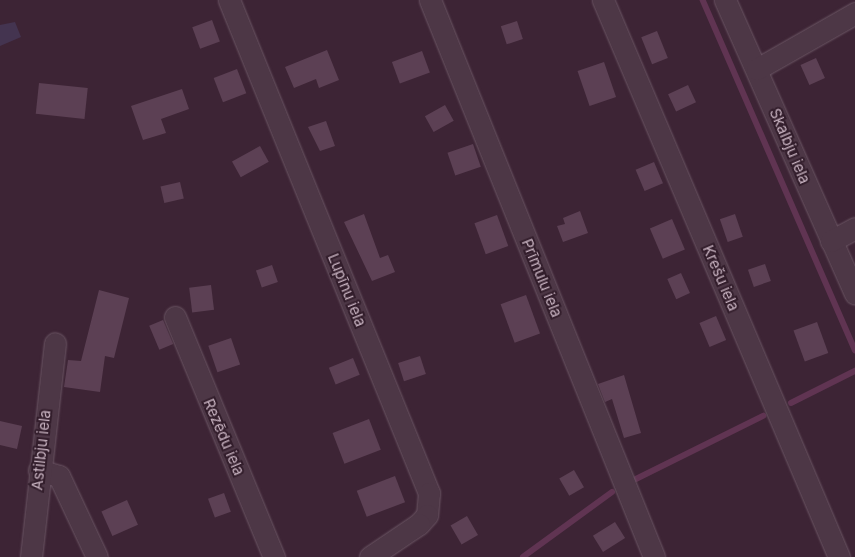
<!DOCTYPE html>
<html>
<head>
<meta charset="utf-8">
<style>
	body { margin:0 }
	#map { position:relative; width:855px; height:557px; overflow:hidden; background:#3d2435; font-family:Inter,sans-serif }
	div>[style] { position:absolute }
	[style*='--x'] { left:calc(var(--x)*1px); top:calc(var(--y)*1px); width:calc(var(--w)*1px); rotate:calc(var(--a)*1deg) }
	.green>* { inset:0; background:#443450 }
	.stream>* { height:5.5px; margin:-2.75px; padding:0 2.75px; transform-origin:2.75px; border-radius:2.75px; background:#603452 }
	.building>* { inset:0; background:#5c4054; transform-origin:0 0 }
	.roads { filter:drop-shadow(0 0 1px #6b5664) drop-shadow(0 0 1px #6b5664) }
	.minor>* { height:21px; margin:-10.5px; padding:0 10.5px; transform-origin:10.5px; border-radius:10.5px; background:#4d3746 }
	span { translate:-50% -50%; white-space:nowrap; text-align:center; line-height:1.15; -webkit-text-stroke:4px #321d2b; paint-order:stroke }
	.street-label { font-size:15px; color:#c8b3c1 }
</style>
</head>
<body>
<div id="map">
	<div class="green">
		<i style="clip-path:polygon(15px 22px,21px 37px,0 46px,0 25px)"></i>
	</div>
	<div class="stream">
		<i style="--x:703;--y:0;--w:382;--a:66.5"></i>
		<i style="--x:791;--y:403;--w:72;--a:-26.6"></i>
		<i style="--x:636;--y:479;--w:142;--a:-26.4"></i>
		<i style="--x:523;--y:557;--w:110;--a:-36.1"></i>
	</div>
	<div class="building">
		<i style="left:212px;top:20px;width:23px;height:21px;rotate:70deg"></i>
		<i style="left:517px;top:21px;width:19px;height:17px;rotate:72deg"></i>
		<i style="left:657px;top:31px;width:29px;height:17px;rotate:68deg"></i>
		<i style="clip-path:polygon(327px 50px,339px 80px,319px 88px,316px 79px,294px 88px,285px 67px)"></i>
		<i style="left:422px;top:51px;width:23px;height:32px;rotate:70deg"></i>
		<i style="left:816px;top:58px;width:22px;height:17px;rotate:66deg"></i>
		<i style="left:604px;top:62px;width:37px;height:28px;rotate:71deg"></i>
		<i style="left:237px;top:69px;width:26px;height:25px;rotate:69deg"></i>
		<i style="left:39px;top:83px;width:49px;height:31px;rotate:6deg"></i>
		<i style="left:688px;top:85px;width:19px;height:22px;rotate:65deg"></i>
		<i style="clip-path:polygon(182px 89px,189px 109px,161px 119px,166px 133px,143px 140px,131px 106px)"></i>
		<i style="left:445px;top:105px;width:18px;height:23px;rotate:61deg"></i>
		<i style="clip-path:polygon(326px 121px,335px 146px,320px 151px,308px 127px)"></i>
		<i style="left:473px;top:144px;width:24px;height:27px;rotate:71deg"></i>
		<i style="left:260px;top:146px;width:18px;height:32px;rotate:61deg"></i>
		<i style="left:654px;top:162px;width:23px;height:20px;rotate:67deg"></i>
		<i style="left:180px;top:182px;width:17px;height:20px;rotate:77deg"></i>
		<i style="clip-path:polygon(580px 211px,588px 233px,563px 242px,557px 226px,565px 224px,563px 218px)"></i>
		<i style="clip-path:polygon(364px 214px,380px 258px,388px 255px,395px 272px,372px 281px,344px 222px)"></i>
		<i style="left:735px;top:214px;width:24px;height:16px;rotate:71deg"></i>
		<i style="left:497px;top:215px;width:33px;height:24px;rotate:70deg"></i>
		<i style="left:672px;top:219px;width:33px;height:24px;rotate:67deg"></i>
		<i style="left:765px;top:264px;width:18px;height:18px;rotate:71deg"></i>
		<i style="left:272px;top:265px;width:18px;height:17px;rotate:71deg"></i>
		<i style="left:681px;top:273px;width:22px;height:15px;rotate:66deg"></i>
		<i style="left:211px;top:285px;width:25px;height:22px;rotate:83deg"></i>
		<i style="clip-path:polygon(99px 290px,129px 298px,114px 358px,105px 356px,100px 392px,64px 387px,68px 360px,81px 361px)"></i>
		<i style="left:526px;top:295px;width:41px;height:27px;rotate:70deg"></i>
		<i style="left:716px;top:316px;width:26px;height:18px;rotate:67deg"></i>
		<i style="left:163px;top:320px;width:26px;height:15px;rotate:67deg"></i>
		<i style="left:817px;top:322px;width:33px;height:25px;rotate:70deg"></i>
		<i style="left:231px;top:338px;width:28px;height:24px;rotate:71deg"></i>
		<i style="left:420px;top:356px;width:19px;height:23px;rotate:72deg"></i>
		<i style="left:353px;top:358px;width:18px;height:26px;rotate:68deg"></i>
		<i style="clip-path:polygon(624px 375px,641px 433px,624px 438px,612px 399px,605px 402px,598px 384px)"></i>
		<i style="left:369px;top:419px;width:33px;height:39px;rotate:69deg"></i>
		<i style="clip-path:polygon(0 421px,22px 426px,17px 449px,0 445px)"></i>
		<i style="left:574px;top:470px;width:20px;height:17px;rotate:60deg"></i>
		<i style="left:395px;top:476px;width:28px;height:41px;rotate:69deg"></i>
		<i style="left:224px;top:493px;width:20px;height:17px;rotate:70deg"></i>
		<i style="left:127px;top:500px;width:27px;height:28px;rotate:66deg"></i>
		<i style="left:467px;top:516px;width:22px;height:19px;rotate:60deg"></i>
		<i style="left:615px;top:522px;width:19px;height:26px;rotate:58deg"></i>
	</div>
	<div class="roads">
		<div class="minor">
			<i style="--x:229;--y:0;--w:532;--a:67.92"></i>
			<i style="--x:429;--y:493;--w:22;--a:95"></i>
			<i style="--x:427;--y:515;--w:12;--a:132"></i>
			<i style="--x:419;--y:524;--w:59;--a:146"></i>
			<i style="--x:430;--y:0;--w:600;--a:68.09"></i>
			<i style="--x:603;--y:0;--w:605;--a:67.04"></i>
			<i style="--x:725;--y:0;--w:321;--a:66.1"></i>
			<i style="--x:757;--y:69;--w:113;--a:-29.7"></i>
			<i style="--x:831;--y:241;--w:27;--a:-28"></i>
			<i style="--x:175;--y:317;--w:260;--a:67.6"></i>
			<i style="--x:39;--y:470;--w:21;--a:17"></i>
			<i style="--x:59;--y:476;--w:89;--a:64.9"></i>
			<i style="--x:31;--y:557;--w:215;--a:-83.6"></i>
		</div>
	</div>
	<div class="street-label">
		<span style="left:790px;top:146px;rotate:67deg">Skalbju iela</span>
		<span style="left:542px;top:278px;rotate:68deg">Prīmulu iela</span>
		<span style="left:721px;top:278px;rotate:67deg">Krešu iela</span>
		<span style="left:347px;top:290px;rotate:68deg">Lupīnu iela</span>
		<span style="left:224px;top:437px;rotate:67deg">Rezēdu iela</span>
		<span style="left:41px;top:450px;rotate:-84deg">Astilbju iela</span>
	</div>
</div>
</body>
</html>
